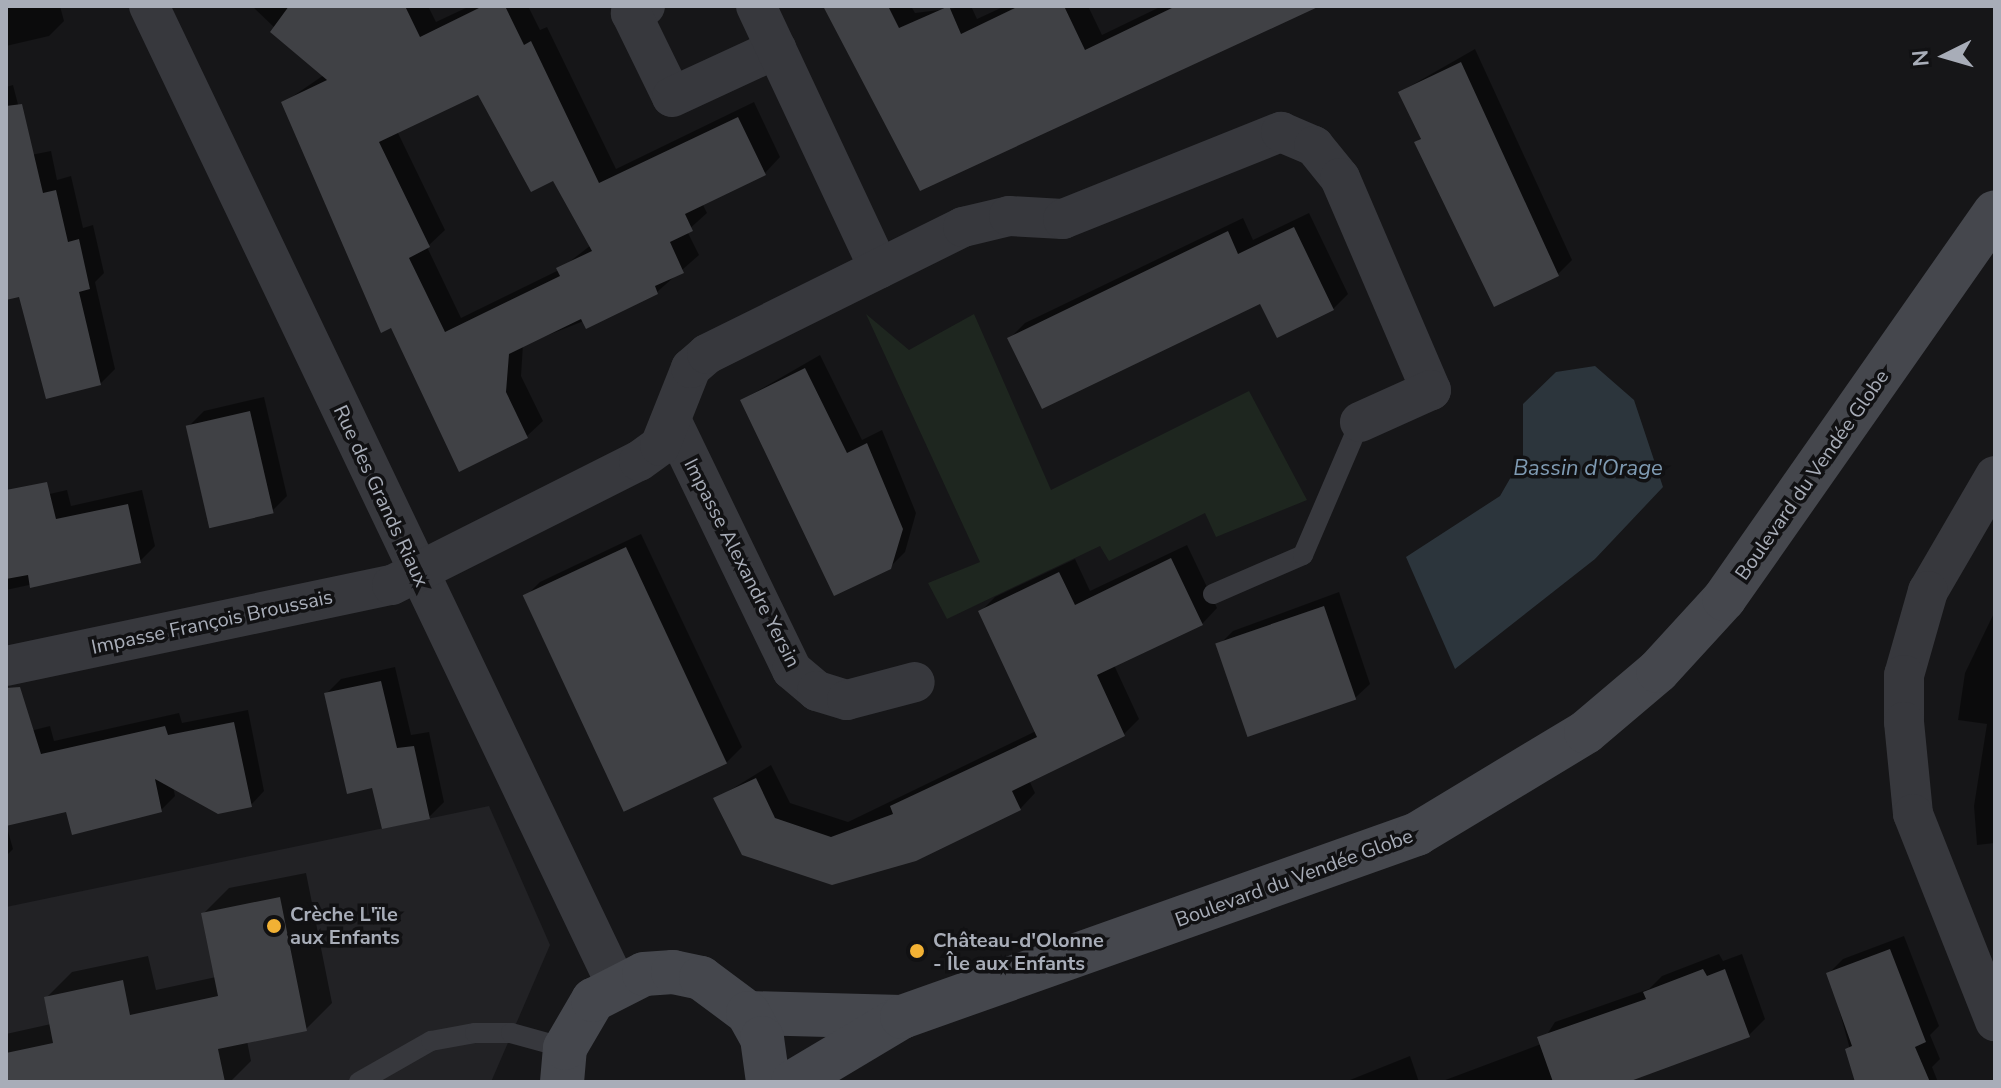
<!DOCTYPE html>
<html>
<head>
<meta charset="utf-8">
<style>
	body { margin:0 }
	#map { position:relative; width:2001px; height:1088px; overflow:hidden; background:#161618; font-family:"Nunito Sans",sans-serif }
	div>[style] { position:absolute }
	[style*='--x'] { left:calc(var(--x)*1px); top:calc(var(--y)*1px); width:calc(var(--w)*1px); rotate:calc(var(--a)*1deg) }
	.built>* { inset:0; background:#222225 }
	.green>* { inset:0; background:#1e261f }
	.water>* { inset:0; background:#2c353c }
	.shadow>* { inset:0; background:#0007 }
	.building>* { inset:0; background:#404145; transform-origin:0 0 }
	.lane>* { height:20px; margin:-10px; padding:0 10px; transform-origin:10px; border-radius:10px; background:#37383d }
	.street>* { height:40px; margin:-20px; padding:0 20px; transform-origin:20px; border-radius:20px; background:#37383d }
	.secondary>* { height:44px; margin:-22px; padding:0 22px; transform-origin:22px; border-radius:22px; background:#45474d }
	.dots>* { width:22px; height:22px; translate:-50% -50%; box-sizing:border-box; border:4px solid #111113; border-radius:50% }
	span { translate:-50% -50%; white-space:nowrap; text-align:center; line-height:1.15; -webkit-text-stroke:7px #111113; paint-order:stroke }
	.street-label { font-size:20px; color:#a8adb8 }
	.poi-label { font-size:20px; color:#a8adb8; font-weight:700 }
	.left { translate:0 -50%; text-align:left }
	.water-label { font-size:22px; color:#7f9bb3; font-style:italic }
	.frame { position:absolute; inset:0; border:8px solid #a8adb8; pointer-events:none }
	.north { position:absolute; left:1905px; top:16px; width:80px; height:80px; -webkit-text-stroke:6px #111113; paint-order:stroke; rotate:265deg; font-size:22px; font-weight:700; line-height:32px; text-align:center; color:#a8adb8 }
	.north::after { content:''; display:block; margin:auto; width:28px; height:36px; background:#a8adb8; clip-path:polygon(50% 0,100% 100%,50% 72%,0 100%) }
</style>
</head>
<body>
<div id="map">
	<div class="built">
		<i style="clip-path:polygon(489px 806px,550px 945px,491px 1082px,6px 1082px,6px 907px)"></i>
	</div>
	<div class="green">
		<i style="clip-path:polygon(866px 314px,909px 350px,974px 314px,1051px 490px,1249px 391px,1307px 500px,1216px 537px,1205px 513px,1109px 561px,1100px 546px,947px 619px,928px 583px,980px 562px)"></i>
	</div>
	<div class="water">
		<i style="clip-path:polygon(1595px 366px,1634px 400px,1663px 487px,1595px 559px,1455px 669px,1406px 557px,1500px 496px,1523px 456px,1523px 404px,1556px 372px)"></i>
	</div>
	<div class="shadow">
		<i style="clip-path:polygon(6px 6px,60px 6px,64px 21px,49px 36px,6px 46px)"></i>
		<i style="clip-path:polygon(evenodd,252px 6px,428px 6px,436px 22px,470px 6px,528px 6px,540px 30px,547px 27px,616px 169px,754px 102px,780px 157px,765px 173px,702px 203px,707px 213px,687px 231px,699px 255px,657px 292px,523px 345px,521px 376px,543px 421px,527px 436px,460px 469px,283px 103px,324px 75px,252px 6px,479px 93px,554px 178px,591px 245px,559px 270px,461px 318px,427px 247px,445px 230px,397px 131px,479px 93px)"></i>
		<i style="clip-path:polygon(829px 6px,911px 6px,915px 13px,971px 6px,977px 19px,1005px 6px,1088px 6px,1102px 35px,1162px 6px,1313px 6px,921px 188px)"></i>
		<i style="clip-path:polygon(1475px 49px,1572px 260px,1558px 274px,1416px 143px,1422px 137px,1400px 92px)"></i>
		<i style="clip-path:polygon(13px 85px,31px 155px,51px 151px,57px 180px,71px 176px,83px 228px,93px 225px,104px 273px,95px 282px,115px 369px,100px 384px,6px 279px,6px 87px)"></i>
		<i style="clip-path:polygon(1309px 213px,1348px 294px,1333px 309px,1261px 301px,1010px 338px,1025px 323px,1243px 218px,1253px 240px)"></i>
		<i style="clip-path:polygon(820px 355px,862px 440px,882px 430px,916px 513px,905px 552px,889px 568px,742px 400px)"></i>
		<i style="clip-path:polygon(264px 397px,287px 496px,272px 511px,189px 426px,204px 411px)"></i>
		<i style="clip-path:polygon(67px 490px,71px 506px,142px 490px,155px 546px,140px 561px,6px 590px,6px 504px)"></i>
		<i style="clip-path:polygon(641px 534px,742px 747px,727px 762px,525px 597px,540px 582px)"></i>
		<i style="clip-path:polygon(1187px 545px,1217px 608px,1202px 624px,1114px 665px,1139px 719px,1124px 734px,1029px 780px,1035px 793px,1020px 809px,832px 883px,716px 799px,771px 765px,790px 803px,848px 822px,1036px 731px,980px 612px,995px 597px,1075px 559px,1090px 591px)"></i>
		<i style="clip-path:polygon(1339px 592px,1370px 684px,1355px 698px,1218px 646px,1233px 631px)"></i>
		<i style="clip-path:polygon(1995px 611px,1995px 843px,1977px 845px,1974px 806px,1987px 724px,1958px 720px,1965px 673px)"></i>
		<i style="clip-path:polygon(395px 667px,411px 735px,429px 732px,444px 802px,429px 817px,374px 785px,326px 694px,341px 679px)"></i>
		<i style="clip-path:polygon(248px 710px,264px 791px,251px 805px,173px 786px,175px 796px,161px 810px,67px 810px,6px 824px,13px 849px,6px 856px,6px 737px,50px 726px,54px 741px,179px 713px,182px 723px)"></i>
		<i style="clip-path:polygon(306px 873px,332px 1003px,306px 1029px,247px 1041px,251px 1061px,230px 1082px,6px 1082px,6px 1034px,51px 1024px,46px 998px,72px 972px,148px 956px,156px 990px,216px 977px,203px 914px,229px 888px)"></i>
		<i style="clip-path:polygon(1904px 936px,1939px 1026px,1930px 1035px,1940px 1059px,1932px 1067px,1938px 1082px,1859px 1082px,1829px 973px,1843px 959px)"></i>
		<i style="clip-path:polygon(1719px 954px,1723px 961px,1742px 954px,1765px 1019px,1749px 1035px,1622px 1082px,1440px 1082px,1541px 1044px,1555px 1022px,1649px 989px,1662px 976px)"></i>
		<i style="clip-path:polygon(1410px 1056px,1419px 1082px,1345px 1082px)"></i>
	</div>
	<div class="building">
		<i style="clip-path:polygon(evenodd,289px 6px,405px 6px,420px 37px,483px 6px,505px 6px,524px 45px,531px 41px,599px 183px,738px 117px,766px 175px,685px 214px,693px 231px,670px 242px,684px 273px,655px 286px,658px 294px,586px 329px,581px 319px,509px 354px,506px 392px,528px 438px,459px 472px,391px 328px,381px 333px,281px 102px,327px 80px,270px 32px,289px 6px,478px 95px,531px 192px,553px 181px,592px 251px,556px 268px,560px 276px,445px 332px,409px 258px,430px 247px,379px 142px,478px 95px)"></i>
		<i style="clip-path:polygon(823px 6px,888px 6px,899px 28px,949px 6px,961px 34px,1019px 6px,1064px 6px,1085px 50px,1176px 6px,1320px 6px,920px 191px)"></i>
		<i style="clip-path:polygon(1461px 62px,1559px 276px,1494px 307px,1414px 142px,1421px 139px,1398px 92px)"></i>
		<i style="clip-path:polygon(22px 104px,43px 193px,56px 190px,68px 242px,79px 239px,90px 289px,79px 292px,101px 385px,46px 399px,19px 297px,6px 300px,6px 106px)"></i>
		<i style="clip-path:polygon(1294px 227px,1334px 310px,1277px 338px,1260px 304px,1042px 409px,1007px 338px,1228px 231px,1238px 254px)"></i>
		<i style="clip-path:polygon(805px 368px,847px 453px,867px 443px,903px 529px,891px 569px,834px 596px,740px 400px)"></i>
		<i style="left:250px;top:411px;width:105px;height:66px;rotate:77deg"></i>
		<i style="clip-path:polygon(47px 482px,56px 519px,128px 504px,141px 563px,30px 588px,28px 575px,6px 579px,6px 490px)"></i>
		<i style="left:626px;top:547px;width:239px;height:114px;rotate:65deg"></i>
		<i style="clip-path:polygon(1171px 558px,1203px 625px,1097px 675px,1125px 736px,1012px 791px,1021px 810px,916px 861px,832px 885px,742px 855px,713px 798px,756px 778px,775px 818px,831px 837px,893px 814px,890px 806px,1037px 737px,978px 611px,1059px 572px,1075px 605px)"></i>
		<i style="left:1324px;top:606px;width:99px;height:115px;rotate:71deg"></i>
		<i style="clip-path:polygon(381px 681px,397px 748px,414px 746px,430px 819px,382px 829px,372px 788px,347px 794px,324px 693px)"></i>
		<i style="clip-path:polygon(20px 687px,41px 754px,165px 726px,168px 735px,234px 722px,252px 807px,218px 814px,155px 779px,162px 812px,72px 835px,66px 812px,6px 826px,6px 688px)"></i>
		<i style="clip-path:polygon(280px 897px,307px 1031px,218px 1049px,225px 1082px,6px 1082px,6px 1053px,53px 1043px,44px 997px,123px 980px,130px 1015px,218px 996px,201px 913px)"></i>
		<i style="clip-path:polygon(1890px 949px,1926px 1042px,1915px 1047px,1930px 1082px,1855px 1082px,1845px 1049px,1852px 1046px,1826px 973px)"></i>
		<i style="clip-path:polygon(1703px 969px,1707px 976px,1725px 969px,1750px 1037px,1628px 1082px,1553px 1082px,1537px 1037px,1646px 999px,1643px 992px)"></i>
	</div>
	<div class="lane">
		<i style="--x:1213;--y:594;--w:98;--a:-23.4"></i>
		<i style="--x:1303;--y:555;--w:145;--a:-66.8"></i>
		<i style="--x:359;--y:1082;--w:83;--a:-29.7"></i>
		<i style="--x:431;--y:1041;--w:45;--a:-10.3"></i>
		<i style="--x:475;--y:1033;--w:36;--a:0"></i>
		<i style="--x:511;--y:1033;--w:56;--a:15.5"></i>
	</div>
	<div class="street">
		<i style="--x:149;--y:6;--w:1084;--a:64.48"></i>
		<i style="--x:645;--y:6;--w:16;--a:153"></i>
		<i style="--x:631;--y:13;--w:93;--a:64"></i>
		<i style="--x:672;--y:97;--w:115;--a:-24.8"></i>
		<i style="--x:756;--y:6;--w:290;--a:64.9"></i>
		<i style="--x:673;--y:424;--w:273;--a:64.2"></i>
		<i style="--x:792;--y:670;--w:33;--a:40"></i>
		<i style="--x:817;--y:691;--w:31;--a:17"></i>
		<i style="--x:847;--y:700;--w:70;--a:-14.8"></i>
		<i style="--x:1995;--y:476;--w:133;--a:120.2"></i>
		<i style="--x:1928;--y:591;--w:87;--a:105.9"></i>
		<i style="--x:1904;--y:675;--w:47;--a:90"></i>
		<i style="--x:1904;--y:722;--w:92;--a:84.4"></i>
		<i style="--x:1913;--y:814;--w:223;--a:68.4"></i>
		<i style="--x:6;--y:666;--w:394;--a:-11.9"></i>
		<i style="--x:392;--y:585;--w:276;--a:-26.7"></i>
		<i style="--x:639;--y:461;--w:26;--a:-36"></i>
		<i style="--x:660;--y:446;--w:84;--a:-68.3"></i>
		<i style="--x:691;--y:368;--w:21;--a:-41"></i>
		<i style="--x:707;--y:354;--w:286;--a:-26.4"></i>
		<i style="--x:963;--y:227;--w:47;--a:-13.4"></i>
		<i style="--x:1009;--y:216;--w:54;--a:3.2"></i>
		<i style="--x:1063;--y:219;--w:235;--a:-21.8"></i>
		<i style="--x:1281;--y:132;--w:36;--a:23"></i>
		<i style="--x:1314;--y:146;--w:41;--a:50.9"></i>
		<i style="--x:1340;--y:178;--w:231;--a:66.8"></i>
		<i style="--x:1431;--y:390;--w:78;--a:155.7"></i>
	</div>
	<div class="secondary">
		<i style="--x:748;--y:1013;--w:154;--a:1.5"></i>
		<i style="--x:562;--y:1082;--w:34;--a:-85"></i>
		<i style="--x:565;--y:1048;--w:56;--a:-59.7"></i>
		<i style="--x:593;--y:1000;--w:57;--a:-27"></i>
		<i style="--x:644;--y:974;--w:29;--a:-4"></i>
		<i style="--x:673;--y:972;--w:29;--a:12"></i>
		<i style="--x:701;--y:978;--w:59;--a:36.7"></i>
		<i style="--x:748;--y:1013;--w:29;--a:61"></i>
		<i style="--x:762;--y:1038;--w:44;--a:82.2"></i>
		<i style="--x:793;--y:1082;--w:127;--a:-30.8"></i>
		<i style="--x:902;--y:1017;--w:547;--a:-19.56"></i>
		<i style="--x:1417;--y:834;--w:197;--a:-31.1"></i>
		<i style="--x:1586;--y:732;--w:94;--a:-40.3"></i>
		<i style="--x:1658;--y:671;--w:98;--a:-47.5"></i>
		<i style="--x:1724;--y:599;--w:472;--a:-55"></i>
	</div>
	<div class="dots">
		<i style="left:274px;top:926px;background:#f2b134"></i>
		<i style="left:917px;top:951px;background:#f2b134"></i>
	</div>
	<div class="street-label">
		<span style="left:1812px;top:475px;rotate:-55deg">Boulevard du Vendée Globe</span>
		<span style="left:381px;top:496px;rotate:65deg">Rue des Grands Riaux</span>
		<span style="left:742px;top:563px;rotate:63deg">Impasse Alexandre Yersin</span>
		<span style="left:212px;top:622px;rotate:-12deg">Impasse François Broussais</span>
		<span style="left:1294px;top:878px;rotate:-20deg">Boulevard du Vendée Globe</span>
	</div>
	<div class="poi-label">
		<span class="left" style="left:290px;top:926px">Crèche L'ïle<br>aux Enfants</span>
		<span class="left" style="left:933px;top:952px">Château-d'Olonne<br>- Île aux Enfants</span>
	</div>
	<div class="water-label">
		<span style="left:1588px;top:469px">Bassin d'Orage</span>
	</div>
	<div class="frame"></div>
	<div class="north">N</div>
</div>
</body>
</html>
